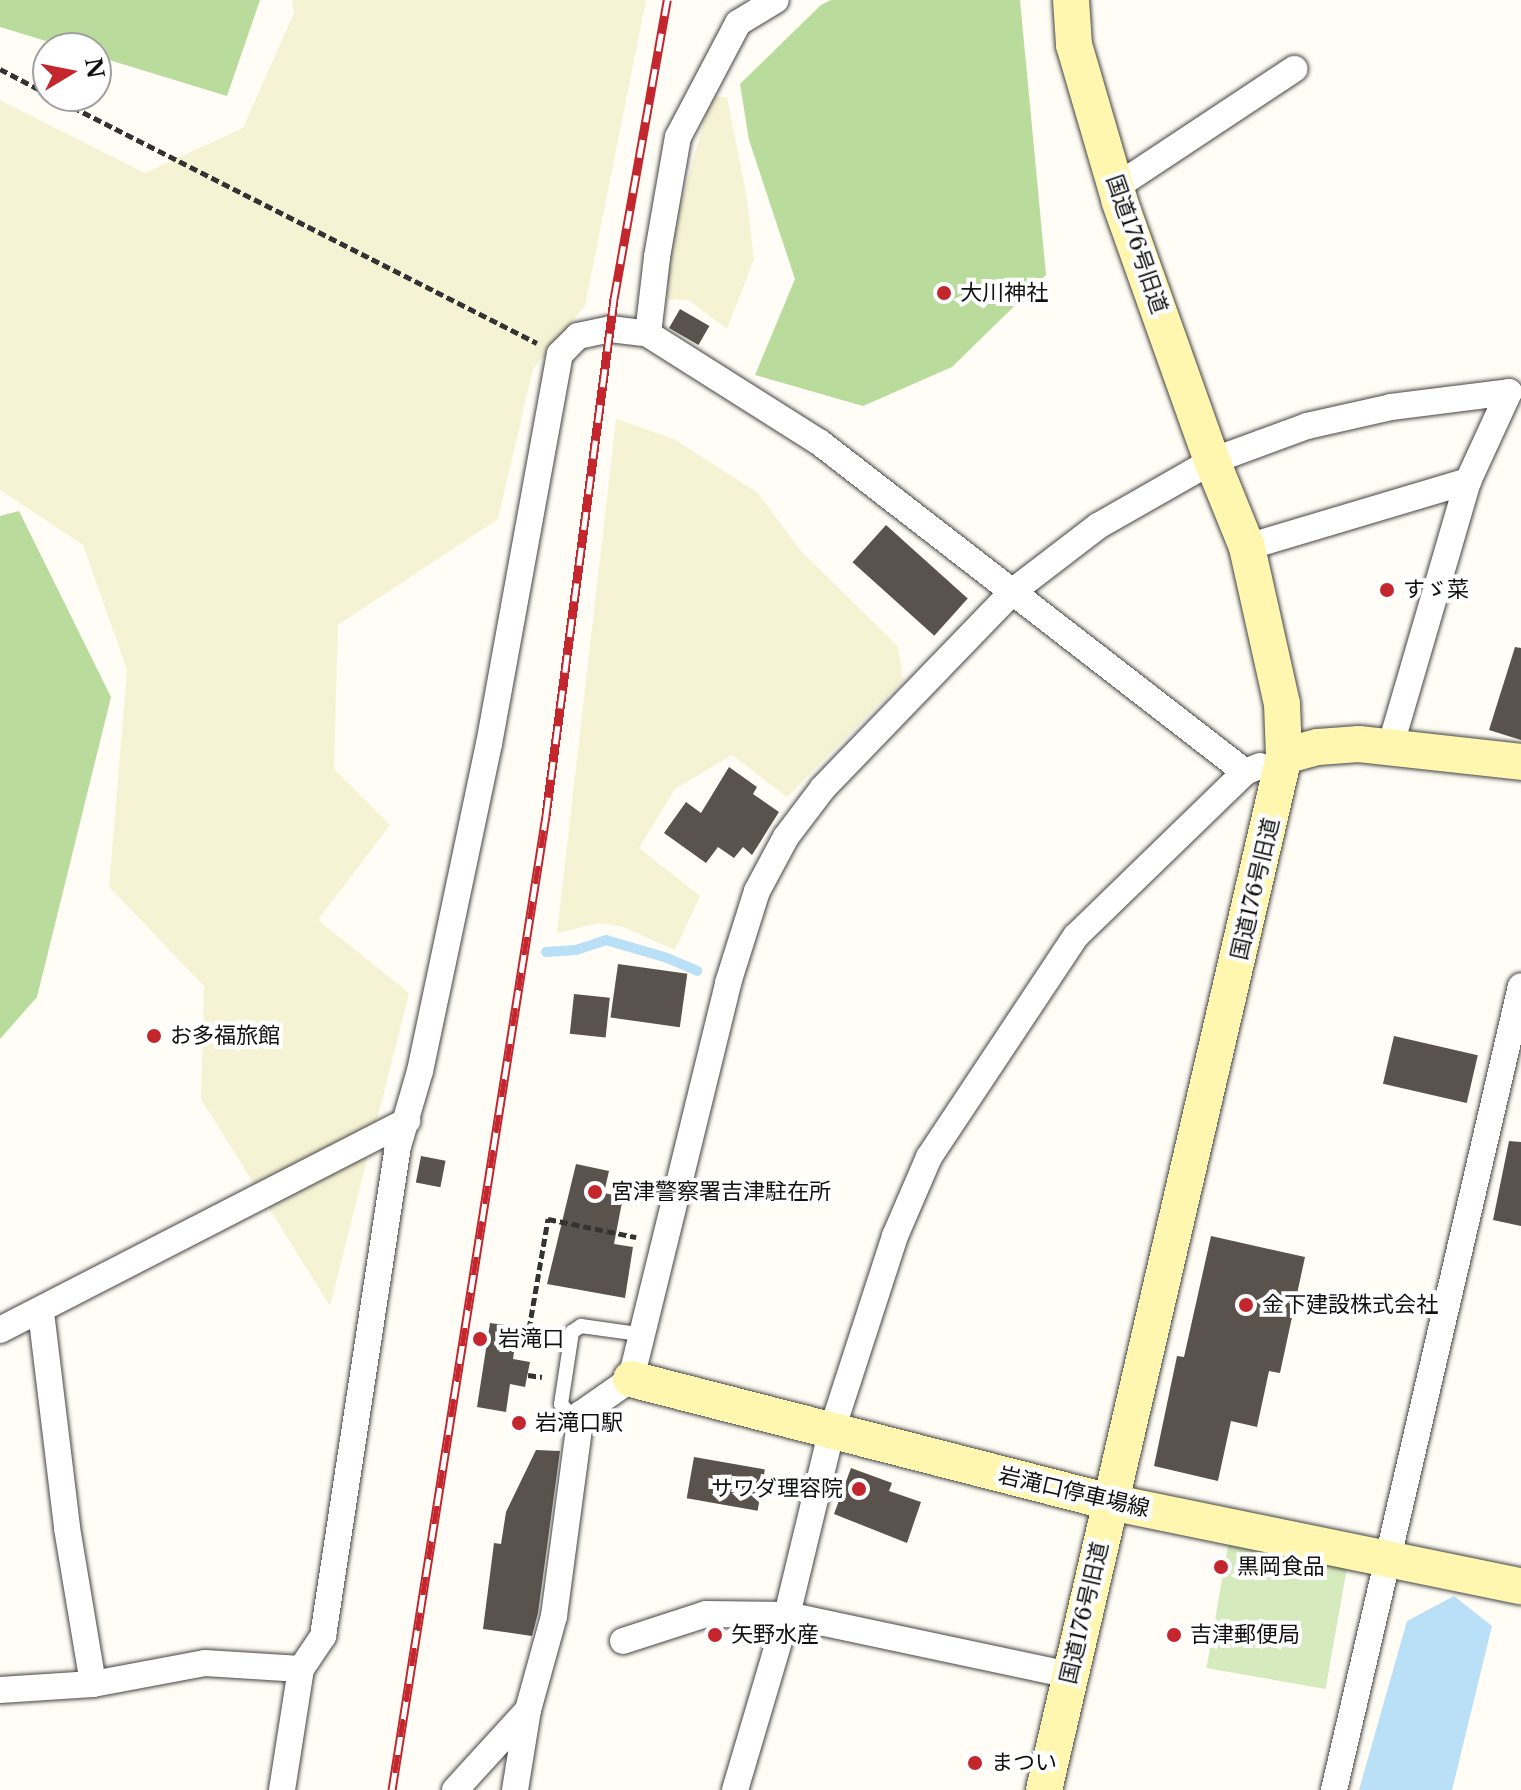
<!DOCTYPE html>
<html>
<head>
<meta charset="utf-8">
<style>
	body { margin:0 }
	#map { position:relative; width:1521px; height:1790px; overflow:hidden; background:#fffdf5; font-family:"Libre Baskerville","Noto Sans JP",serif }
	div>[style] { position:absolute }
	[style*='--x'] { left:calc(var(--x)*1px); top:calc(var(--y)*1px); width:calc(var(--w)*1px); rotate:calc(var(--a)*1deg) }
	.farmland>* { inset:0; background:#f6f3d4 }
	.green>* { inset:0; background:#d5ebbd; transform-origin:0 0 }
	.forest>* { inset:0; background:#b9dc9c }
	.water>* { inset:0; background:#b9e0f7 }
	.stream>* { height:10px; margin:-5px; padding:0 5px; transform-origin:5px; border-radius:5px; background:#b9e0f7 }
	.building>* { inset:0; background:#5a524d; transform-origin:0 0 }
	.path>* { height:5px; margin-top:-2.5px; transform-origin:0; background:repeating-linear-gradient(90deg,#333 0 8px,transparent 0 12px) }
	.roads { filter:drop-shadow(0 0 2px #444) drop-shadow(0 0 2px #444) }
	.lane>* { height:14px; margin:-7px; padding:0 7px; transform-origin:7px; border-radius:7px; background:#fff }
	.street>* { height:26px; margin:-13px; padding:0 13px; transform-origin:13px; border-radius:13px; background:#fff }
	.secondary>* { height:36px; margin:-18px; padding:0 18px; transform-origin:18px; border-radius:18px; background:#fff6b0 }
	.rail>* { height:9px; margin-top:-4.5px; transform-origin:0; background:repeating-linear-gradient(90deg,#fff 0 18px,#c4262e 0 36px); box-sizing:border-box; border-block:2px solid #c4262e }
	.dots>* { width:22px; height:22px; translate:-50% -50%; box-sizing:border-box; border:4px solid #fff; border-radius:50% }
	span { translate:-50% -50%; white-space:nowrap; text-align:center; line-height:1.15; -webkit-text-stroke:8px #fff; paint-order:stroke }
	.street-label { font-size:22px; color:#111 }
	.poi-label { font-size:22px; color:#111 }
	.left { translate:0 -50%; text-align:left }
	.right { translate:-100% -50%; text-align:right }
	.north { position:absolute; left:32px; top:32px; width:80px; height:80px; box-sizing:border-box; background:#fff; border:2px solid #a0a0a0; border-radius:50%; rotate:80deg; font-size:22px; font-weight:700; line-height:32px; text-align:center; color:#111 }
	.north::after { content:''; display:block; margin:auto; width:28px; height:36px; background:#c4262e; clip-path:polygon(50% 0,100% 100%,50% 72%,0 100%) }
</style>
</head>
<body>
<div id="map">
	<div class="farmland">
		<i style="clip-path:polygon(292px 0,646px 0,585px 306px,533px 369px,498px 519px,338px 625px,334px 769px,390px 825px,318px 920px,409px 993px,330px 1306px,201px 1099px,204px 986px,109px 887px,127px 670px,83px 545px,0 490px,0 100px,145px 173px,243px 128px,294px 13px)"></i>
		<i style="clip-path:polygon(711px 96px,727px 97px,746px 193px,754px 259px,727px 329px,688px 300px,667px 299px,670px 243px)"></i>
		<i style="clip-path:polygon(616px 419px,674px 439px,758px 493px,801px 551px,898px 646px,903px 680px,787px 797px,732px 755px,675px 789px,639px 848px,700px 896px,675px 950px,623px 927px,599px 923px,557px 933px)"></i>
	</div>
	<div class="green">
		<i style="left:1229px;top:1540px;width:121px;height:130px;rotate:10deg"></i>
	</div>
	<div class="forest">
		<i style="clip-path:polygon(0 0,260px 0,227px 96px,96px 56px,96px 48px,69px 48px,0 27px)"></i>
		<i style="clip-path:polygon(831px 0,1020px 0,1046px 275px,952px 367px,863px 406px,755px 375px,795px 279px,749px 140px,740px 84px,821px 5px)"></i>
		<i style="clip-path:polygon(19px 511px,111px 697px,37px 997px,0 1039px,0 516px)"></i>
	</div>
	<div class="water">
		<i style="clip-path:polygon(1454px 1596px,1492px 1626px,1452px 1790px,1359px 1790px,1407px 1621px)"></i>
	</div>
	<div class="stream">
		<i style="--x:546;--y:952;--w:30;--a:-4"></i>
		<i style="--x:576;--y:950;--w:32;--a:-18"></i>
		<i style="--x:606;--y:940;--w:64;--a:16.4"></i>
		<i style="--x:667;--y:958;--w:33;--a:23"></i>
	</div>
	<div class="building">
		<i style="left:680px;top:309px;width:34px;height:22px;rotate:30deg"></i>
		<i style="left:886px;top:525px;width:110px;height:50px;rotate:42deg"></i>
		<i style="clip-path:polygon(1515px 647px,1521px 648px,1521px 740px,1489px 730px)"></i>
		<i style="clip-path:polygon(729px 767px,757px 787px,753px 794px,779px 812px,752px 855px,743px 847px,734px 858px,718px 847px,706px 863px,664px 833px,686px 802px,701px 813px)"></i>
		<i style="left:618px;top:964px;width:70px;height:54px;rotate:8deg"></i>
		<i style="left:574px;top:994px;width:36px;height:40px;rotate:6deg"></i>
		<i style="left:1394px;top:1036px;width:86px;height:49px;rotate:13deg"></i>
		<i style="clip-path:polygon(1509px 1141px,1521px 1142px,1521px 1226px,1493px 1220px)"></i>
		<i style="left:421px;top:1156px;width:25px;height:27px;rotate:11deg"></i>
		<i style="clip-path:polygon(576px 1164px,609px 1171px,604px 1193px,623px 1197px,614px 1244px,633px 1247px,625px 1298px,547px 1284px)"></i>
		<i style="clip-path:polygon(1211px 1236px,1305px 1257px,1280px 1373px,1269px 1371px,1257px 1427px,1231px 1421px,1218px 1481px,1154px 1466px,1177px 1356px,1184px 1357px)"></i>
		<i style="clip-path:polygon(490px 1323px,518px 1327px,513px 1359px,530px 1362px,525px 1387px,510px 1384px,506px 1412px,477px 1407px)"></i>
		<i style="clip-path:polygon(536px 1450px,560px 1451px,538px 1613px,532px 1636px,483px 1629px,494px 1543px,501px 1544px,506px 1512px)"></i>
		<i style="left:694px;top:1457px;width:72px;height:42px;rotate:10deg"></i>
		<i style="clip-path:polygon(851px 1468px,892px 1483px,889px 1491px,921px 1502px,907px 1543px,834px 1514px)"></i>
	</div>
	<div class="path">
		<i style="--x:0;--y:69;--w:54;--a:27.5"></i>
		<i style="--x:51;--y:96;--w:545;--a:26.94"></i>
		<i style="--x:549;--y:1333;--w:20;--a:-169"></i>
		<i style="--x:529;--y:1329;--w:112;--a:-80.2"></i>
		<i style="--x:548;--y:1219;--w:90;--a:11.6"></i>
		<i style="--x:528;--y:1375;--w:14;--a:8"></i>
	</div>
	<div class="roads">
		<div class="lane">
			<i style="--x:581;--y:1414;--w:14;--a:-168"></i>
			<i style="--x:567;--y:1411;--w:9;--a:-131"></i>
			<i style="--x:561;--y:1404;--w:73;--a:-81.3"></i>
			<i style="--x:572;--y:1332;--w:11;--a:-34"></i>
			<i style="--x:581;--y:1326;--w:59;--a:7.9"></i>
		</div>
		<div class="street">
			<i style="--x:1116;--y:187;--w:214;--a:-33.5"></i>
			<i style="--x:648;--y:334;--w:78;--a:-83.3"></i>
			<i style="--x:657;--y:257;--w:122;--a:-80.1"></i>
			<i style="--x:678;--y:137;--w:129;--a:-62.2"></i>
			<i style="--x:738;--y:23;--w:44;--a:-31.2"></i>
			<i style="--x:1247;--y:547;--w:231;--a:-16.6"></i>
			<i style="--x:41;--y:1312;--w:218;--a:83.1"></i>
			<i style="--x:67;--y:1528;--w:158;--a:80.5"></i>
			<i style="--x:0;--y:1330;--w:458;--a:-27.2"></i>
			<i style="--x:623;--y:1641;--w:87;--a:-18"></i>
			<i style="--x:706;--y:1614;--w:81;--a:0.7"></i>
			<i style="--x:787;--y:1615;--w:289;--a:12"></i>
			<i style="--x:0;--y:1690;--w:93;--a:-3.7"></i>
			<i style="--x:93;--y:1684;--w:114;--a:-10.6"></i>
			<i style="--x:205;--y:1663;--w:96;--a:3.6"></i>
			<i style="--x:282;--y:1790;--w:122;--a:-81.1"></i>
			<i style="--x:301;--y:1669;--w:40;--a:-56"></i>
			<i style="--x:323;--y:1636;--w:492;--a:-81.3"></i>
			<i style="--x:397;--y:1150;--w:82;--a:-73.8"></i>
			<i style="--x:420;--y:1071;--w:334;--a:-78.1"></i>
			<i style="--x:489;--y:744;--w:396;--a:-79.7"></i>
			<i style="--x:560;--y:354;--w:25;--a:-45"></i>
			<i style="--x:578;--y:336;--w:33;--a:-12"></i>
			<i style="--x:610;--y:329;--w:38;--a:7"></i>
			<i style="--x:648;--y:334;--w:202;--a:32.3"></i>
			<i style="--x:819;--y:442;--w:539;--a:37.76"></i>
			<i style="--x:455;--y:1790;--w:108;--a:-47.6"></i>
			<i style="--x:528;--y:1710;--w:98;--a:-74.5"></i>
			<i style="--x:554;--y:1616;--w:204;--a:-82.4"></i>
			<i style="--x:581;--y:1414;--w:61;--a:-35"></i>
			<i style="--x:631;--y:1379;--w:408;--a:-76.2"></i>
			<i style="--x:728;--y:983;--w:96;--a:-72.5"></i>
			<i style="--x:757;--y:891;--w:61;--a:-61.8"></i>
			<i style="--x:786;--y:837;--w:61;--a:-52.9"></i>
			<i style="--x:823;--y:788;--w:272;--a:-46"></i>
			<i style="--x:1012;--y:592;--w:108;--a:-37.5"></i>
			<i style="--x:1098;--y:526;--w:131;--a:-29.7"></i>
			<i style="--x:1212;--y:461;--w:101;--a:-20.2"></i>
			<i style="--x:1307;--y:426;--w:86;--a:-12.7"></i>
			<i style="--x:1391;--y:407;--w:119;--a:-7.2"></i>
			<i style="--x:1509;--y:392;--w:98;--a:114.7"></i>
			<i style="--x:1468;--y:481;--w:275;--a:106.3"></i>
			<i style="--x:515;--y:1790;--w:81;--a:-80.8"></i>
			<i style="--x:735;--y:1790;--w:183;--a:-73.5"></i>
			<i style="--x:787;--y:1615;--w:187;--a:-76.4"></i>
			<i style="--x:831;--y:1433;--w:207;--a:-72"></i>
			<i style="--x:895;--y:1236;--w:86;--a:-66.7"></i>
			<i style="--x:929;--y:1157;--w:265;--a:-56.4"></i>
			<i style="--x:1076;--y:936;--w:235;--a:-44.1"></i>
			<i style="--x:1245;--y:772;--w:16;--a:-22"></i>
			<i style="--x:1334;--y:1790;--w:825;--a:-76.91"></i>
		</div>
		<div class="secondary">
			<i style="--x:1284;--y:756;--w:35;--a:-15"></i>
			<i style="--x:1318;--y:747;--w:41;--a:-4.2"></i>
			<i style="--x:1359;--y:744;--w:163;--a:6.3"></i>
			<i style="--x:631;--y:1379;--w:495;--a:14.4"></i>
			<i style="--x:1110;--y:1502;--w:419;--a:11.6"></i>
			<i style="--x:1044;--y:1790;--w:1061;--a:-76.93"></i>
			<i style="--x:1284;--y:756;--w:52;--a:-92.2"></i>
			<i style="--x:1282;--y:704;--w:161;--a:-102.6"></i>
			<i style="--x:1247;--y:547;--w:93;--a:-112.1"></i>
			<i style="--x:1212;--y:461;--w:275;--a:-109.6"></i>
			<i style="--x:1120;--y:202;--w:164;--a:-106.3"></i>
			<i style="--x:1074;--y:45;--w:45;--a:-93.8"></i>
		</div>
	</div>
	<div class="rail">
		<i style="--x:392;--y:1790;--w:987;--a:-81.02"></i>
		<i style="--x:546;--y:815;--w:520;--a:-82.49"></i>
		<i style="--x:614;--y:299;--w:304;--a:-79.9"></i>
	</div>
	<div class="dots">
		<i style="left:944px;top:293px;background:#c4262e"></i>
		<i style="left:1387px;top:590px;background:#c4262e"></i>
		<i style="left:154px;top:1036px;background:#c4262e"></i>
		<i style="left:595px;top:1192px;background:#c4262e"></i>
		<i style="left:1246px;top:1305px;background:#c4262e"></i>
		<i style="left:480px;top:1339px;background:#c4262e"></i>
		<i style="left:519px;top:1423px;background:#c4262e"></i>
		<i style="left:859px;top:1489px;background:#c4262e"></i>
		<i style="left:1221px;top:1567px;background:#c4262e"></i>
		<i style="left:715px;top:1635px;background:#c4262e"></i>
		<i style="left:1174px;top:1635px;background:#c4262e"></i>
		<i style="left:975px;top:1763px;background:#c4262e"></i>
	</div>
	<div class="street-label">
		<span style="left:1137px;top:244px;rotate:71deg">国道176号旧道</span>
		<span style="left:1255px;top:889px;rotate:-77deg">国道176号旧道</span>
		<span style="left:1074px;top:1492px;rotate:13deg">岩滝口停車場線</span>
		<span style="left:1084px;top:1613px;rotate:-77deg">国道176号旧道</span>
	</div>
	<div class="poi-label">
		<span class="left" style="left:960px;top:293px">大川神社</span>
		<span class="left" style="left:1403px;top:590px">すゞ菜</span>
		<span class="left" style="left:170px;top:1036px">お多福旅館</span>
		<span class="left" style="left:611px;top:1192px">宮津警察署吉津駐在所</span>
		<span class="left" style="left:1262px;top:1305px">金下建設株式会社</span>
		<span class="left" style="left:498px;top:1339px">岩滝口</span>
		<span class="left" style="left:535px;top:1423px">岩滝口駅</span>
		<span class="right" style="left:843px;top:1489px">サワダ理容院</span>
		<span class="left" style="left:1237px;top:1567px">黒岡食品</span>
		<span class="left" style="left:731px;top:1635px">矢野水産</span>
		<span class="left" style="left:1190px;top:1635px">吉津郵便局</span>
		<span class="left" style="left:991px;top:1763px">まつい</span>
	</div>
	<div class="north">N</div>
</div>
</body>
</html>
